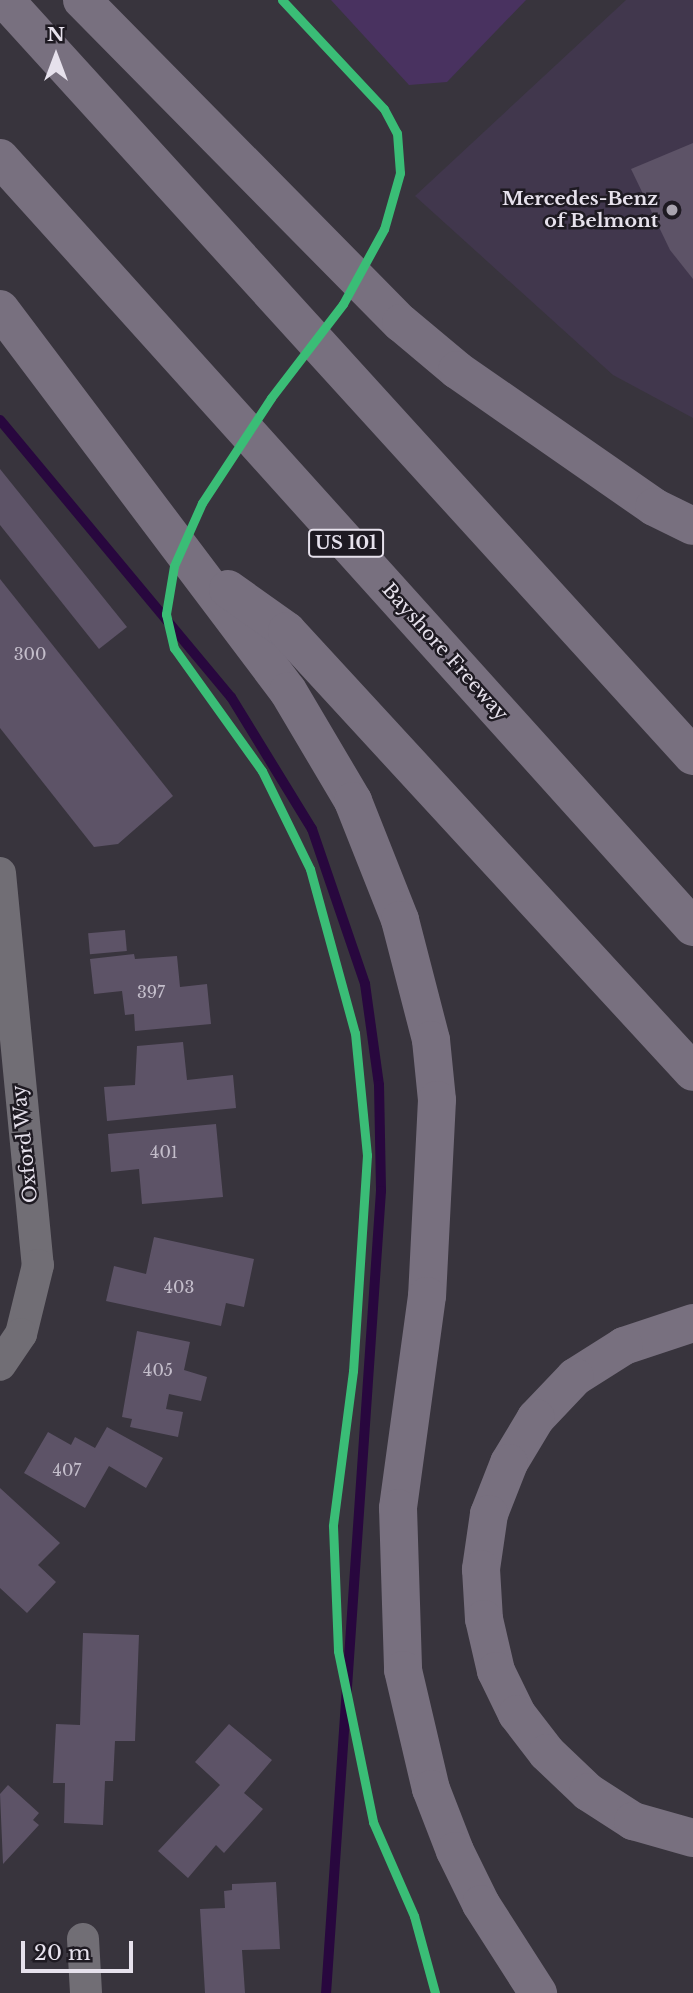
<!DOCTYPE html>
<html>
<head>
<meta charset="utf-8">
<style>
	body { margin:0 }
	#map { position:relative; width:693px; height:1993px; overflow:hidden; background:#38343d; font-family:"Libre Baskerville",serif }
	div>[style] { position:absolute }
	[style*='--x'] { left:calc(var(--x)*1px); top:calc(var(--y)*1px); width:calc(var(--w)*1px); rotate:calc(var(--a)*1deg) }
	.built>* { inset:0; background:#41374d }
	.green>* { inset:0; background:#493260 }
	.stream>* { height:10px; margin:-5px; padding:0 5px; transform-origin:5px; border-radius:5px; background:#28073e }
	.building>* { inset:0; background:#5d5367; transform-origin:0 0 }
	.street>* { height:32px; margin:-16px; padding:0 16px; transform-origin:16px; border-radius:16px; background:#716e75 }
	.highway>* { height:38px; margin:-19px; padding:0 19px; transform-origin:19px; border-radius:19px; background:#78707f }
	.cycleway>* { height:9px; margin:-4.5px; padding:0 4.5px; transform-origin:4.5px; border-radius:4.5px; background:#3abd76 }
	.dots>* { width:19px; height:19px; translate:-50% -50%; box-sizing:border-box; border:4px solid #1e1a22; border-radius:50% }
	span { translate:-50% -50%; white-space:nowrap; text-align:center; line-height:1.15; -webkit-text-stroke:5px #1e1a22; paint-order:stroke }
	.number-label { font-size:16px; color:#c4becb }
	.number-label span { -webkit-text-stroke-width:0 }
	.shield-label span { padding:2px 5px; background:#1e1a22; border:2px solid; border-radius:5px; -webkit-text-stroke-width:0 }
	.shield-label { font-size:18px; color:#e6e1ec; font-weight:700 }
	.poi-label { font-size:19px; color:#e6e1ec; font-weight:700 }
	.right { translate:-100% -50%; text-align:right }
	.street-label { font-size:19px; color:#e6e1ec }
	.north { position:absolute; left:21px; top:21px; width:70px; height:70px; -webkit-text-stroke:5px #1e1a22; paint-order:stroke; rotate:0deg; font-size:19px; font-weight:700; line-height:28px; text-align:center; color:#e6e1ec }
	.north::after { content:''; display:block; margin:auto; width:24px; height:32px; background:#e6e1ec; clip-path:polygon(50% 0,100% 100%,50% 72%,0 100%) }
	.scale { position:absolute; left:21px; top:1941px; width:112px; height:32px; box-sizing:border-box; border:4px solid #e6e1ec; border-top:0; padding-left:9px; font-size:21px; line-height:24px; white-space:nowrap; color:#e6e1ec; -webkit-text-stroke:5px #1e1a22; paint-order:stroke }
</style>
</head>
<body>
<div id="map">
	<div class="built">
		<i style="clip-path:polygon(626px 0,693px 0,693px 418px,613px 375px,415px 196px)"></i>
	</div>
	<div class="green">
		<i style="clip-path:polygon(331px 0,526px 0,447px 82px,409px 85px)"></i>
	</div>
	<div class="stream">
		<i style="--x:0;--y:420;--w:361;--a:50.2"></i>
		<i style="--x:231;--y:697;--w:155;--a:58.5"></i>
		<i style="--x:312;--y:829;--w:164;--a:71.1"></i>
		<i style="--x:365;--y:984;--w:102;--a:82.1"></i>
		<i style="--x:379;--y:1085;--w:106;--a:88.9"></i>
		<i style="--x:381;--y:1191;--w:804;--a:93.92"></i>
	</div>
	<div class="building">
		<i style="clip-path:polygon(693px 143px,693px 279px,670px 250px,631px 169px)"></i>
		<i style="clip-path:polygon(0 469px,127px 627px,99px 649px,0 525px)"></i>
		<i style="clip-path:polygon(0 579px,173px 796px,118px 844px,94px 847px,0 728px)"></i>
		<i style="left:125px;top:930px;width:21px;height:37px;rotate:85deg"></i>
		<i style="clip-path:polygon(134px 954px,135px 959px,177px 956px,180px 987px,207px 984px,211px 1024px,135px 1031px,134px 1014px,125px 1015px,122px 991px,94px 994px,90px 959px)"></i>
		<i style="clip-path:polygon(183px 1042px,187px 1080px,233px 1075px,236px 1108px,107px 1121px,104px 1087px,135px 1085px,137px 1046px)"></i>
		<i style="clip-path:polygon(216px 1124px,223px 1197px,142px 1204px,139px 1169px,111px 1172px,108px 1134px)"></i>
		<i style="clip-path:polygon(154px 1237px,254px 1259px,244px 1307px,226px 1303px,221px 1326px,106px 1301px,114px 1266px,146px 1274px)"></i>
		<i style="clip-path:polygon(137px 1331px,190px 1342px,184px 1370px,207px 1377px,201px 1401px,169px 1394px,166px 1409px,183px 1412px,178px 1437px,130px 1427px,132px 1419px,122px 1417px)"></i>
		<i style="clip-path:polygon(107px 1427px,163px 1458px,146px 1488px,109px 1466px,85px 1508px,24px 1473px,48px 1432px,71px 1445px,75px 1437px,95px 1448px)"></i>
		<i style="clip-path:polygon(0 1488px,60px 1543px,38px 1565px,56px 1582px,27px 1613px,0 1588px)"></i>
		<i style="clip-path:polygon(83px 1633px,139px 1635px,135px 1741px,115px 1741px,113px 1781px,105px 1781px,103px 1825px,64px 1823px,65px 1783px,53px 1783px,56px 1724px,80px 1725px)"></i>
		<i style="clip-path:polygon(229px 1724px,272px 1760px,244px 1793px,263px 1809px,224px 1853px,216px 1845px,188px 1878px,158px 1851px,220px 1785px,195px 1762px)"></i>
		<i style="clip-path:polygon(8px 1785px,39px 1813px,33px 1820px,39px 1825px,3px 1864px,0 1794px)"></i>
		<i style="clip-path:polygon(276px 1882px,280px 1949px,242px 1950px,245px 1993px,205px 1993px,200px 1909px,225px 1908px,224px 1891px,232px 1890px,232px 1884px)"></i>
	</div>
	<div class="street">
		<i style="--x:0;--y:873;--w:394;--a:84.5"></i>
		<i style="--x:38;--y:1265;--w:71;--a:103.8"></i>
		<i style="--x:21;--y:1334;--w:37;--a:124"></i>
		<i style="--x:83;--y:1939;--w:54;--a:86.8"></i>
	</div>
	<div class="highway">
		<i style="--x:5;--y:0;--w:1022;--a:47.7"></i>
		<i style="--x:82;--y:0;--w:454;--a:45.4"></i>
		<i style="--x:401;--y:323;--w:73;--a:40"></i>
		<i style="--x:457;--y:370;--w:240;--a:34.8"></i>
		<i style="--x:654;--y:507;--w:43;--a:26"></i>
		<i style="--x:0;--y:158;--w:1035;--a:47.98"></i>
		<i style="--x:0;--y:309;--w:478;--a:53"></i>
		<i style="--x:288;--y:691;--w:128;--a:59.4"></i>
		<i style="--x:353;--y:801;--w:128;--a:68.4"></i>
		<i style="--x:400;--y:920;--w:124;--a:75.5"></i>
		<i style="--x:431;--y:1040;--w:60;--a:84.3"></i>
		<i style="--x:437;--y:1100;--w:196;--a:92.9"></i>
		<i style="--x:427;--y:1296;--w:214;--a:97.8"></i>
		<i style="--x:398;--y:1508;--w:162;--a:88.2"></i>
		<i style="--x:403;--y:1670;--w:122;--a:76.8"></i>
		<i style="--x:431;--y:1789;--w:66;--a:68.8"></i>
		<i style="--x:455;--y:1851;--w:59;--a:63.9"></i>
		<i style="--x:481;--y:1904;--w:106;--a:57.4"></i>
		<i style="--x:228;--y:589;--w:72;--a:35.4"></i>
		<i style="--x:287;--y:631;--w:599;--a:47.37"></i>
		<i style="--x:693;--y:1323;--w:73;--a:161.6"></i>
		<i style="--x:624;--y:1346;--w:58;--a:147.7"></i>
		<i style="--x:575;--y:1377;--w:57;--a:133.6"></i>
		<i style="--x:536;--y:1418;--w:52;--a:121"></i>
		<i style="--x:509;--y:1463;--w:55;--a:111.4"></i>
		<i style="--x:489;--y:1514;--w:56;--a:98.3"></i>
		<i style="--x:481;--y:1569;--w:50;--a:86.6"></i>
		<i style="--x:484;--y:1619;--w:53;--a:77"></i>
		<i style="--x:496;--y:1671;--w:48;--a:64"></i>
		<i style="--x:517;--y:1714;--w:49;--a:52.4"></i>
		<i style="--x:547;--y:1753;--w:57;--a:43.6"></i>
		<i style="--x:588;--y:1792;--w:54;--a:32.8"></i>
		<i style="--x:633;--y:1821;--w:62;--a:15.8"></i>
	</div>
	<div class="cycleway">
		<i style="--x:282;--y:0;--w:149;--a:46.9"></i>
		<i style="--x:384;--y:109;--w:27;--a:62"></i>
		<i style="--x:397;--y:133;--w:40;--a:85.7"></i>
		<i style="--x:400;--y:173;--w:58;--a:105.9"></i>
		<i style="--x:384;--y:229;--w:85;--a:118.7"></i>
		<i style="--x:343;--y:304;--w:118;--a:127.5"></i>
		<i style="--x:271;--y:398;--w:126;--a:123.3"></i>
		<i style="--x:202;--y:503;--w:69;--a:114"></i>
		<i style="--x:174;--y:566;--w:49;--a:99.5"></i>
		<i style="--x:166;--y:614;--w:35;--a:77"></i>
		<i style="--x:174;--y:648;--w:151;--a:54.4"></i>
		<i style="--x:262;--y:771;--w:109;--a:63.9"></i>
		<i style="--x:310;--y:869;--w:170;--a:74.7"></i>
		<i style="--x:355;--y:1033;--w:123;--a:84.4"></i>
		<i style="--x:367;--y:1155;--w:216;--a:93.7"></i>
		<i style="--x:353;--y:1371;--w:156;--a:97.4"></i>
		<i style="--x:333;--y:1526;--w:125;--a:87.7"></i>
		<i style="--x:338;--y:1651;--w:175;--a:78.4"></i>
		<i style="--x:373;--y:1822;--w:103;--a:66.4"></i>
		<i style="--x:414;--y:1916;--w:80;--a:74.7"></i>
	</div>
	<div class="dots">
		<i style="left:672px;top:210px;background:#a9a4af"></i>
	</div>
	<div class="number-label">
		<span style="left:30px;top:654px">300</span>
		<span style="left:151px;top:992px">397</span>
		<span style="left:164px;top:1152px">401</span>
		<span style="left:179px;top:1287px">403</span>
		<span style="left:158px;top:1370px">405</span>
		<span style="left:67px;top:1470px">407</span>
	</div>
	<div class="shield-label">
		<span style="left:346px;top:543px">US 101</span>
	</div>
	<div class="poi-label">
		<span class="right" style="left:658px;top:210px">Mercedes-Benz<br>of Belmont</span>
	</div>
	<div class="street-label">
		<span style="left:445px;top:652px;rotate:48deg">Bayshore Freeway</span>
		<span style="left:25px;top:1144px;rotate:-96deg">Oxford Way</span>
	</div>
	<div class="north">N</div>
	<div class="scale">20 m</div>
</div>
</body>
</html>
